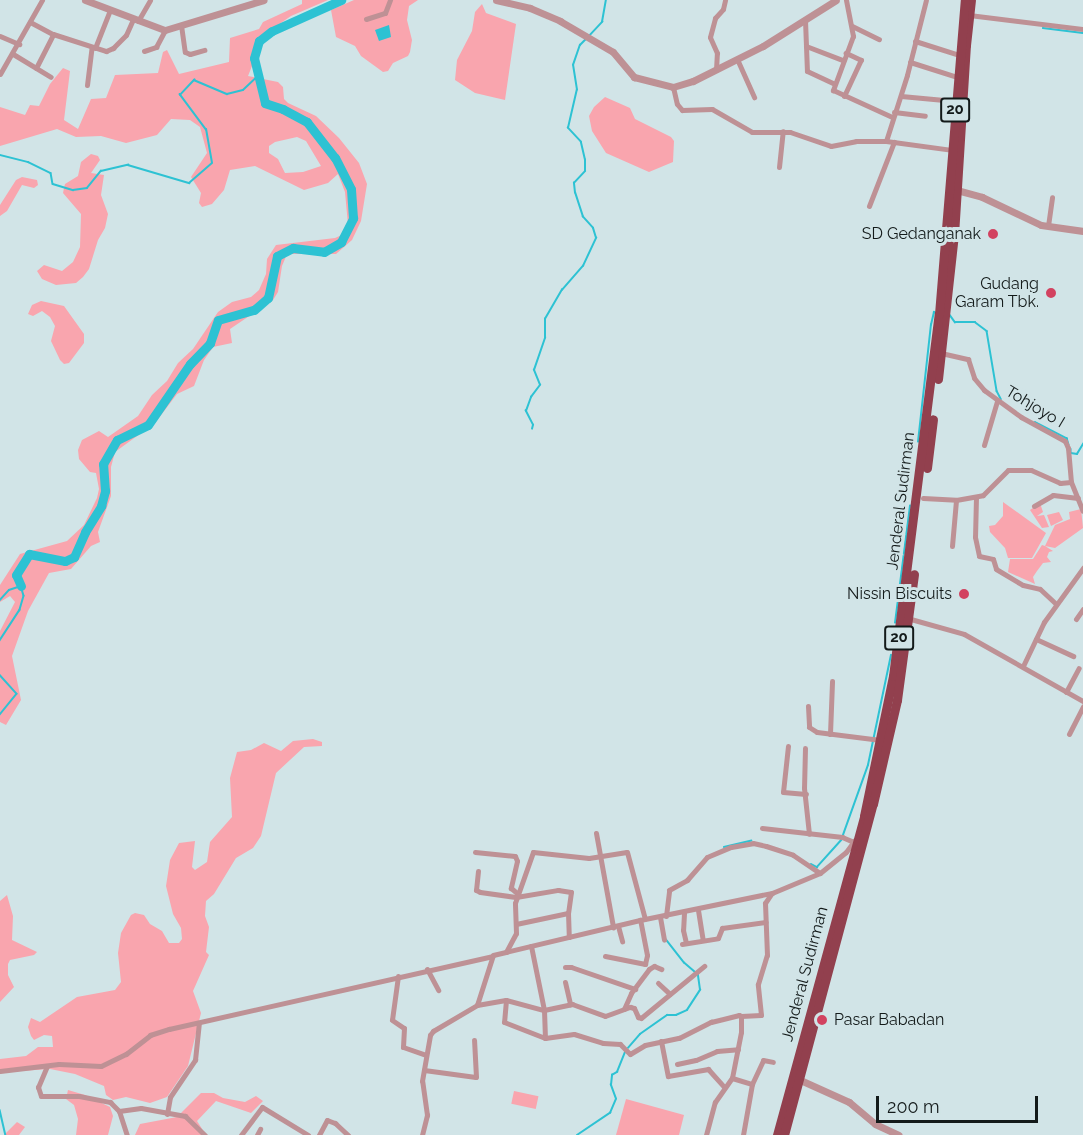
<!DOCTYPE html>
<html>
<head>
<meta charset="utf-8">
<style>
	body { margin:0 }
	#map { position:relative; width:1083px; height:1135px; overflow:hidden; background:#d1e4e7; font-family:Raleway,sans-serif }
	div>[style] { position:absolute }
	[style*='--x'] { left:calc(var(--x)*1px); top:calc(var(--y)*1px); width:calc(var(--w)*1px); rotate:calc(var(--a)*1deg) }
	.green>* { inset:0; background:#f9a5ae; transform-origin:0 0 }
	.water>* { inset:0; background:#2dc2d3 }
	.stream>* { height:1.5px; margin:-0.75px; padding:0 0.75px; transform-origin:0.75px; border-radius:0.75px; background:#2dc2d3 }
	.river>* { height:9px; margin:-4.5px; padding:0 4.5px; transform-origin:4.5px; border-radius:4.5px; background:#2dc2d3 }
	.minor>* { height:5px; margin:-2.5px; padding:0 2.5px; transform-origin:2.5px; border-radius:2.5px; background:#be9195 }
	.tertiary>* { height:7px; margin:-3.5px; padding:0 3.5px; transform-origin:3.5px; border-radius:3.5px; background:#be9195 }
	.trunk>* { height:9px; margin:-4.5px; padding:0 4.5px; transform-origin:4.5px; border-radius:4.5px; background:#92404e }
	.dots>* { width:16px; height:16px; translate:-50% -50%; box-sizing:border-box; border:3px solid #d1e4e7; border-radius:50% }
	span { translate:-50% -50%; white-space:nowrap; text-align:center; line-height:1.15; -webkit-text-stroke:6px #d1e4e7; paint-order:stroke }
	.shield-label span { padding:2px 4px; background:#d1e4e7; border:2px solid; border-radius:4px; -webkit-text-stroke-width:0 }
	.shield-label { font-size:15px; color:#131a1a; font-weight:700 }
	.poi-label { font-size:16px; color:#131a1a }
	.right { translate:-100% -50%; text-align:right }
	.left { translate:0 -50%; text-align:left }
	.street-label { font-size:16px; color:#131a1a }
	.scale { position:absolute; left:876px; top:1096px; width:162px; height:27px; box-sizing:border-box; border:3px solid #131a1a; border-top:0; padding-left:8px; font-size:18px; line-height:21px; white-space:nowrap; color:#131a1a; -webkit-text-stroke:4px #d1e4e7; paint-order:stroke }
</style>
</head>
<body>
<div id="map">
	<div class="green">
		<i style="clip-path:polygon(evenodd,302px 0,328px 0,291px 16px,259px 38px,252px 52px,252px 66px,248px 76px,278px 82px,283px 87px,284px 99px,288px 103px,316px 116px,339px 138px,359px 163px,367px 184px,361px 221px,352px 240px,336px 254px,287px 254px,282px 266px,278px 292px,273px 300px,230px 329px,232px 343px,213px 347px,204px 360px,194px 386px,177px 394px,155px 423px,115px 452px,111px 467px,111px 496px,98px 532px,100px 542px,91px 546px,71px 569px,49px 573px,28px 611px,12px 656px,21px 700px,6px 725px,0 722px,0 631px,15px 602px,10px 596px,0 602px,0 585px,20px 554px,67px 541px,84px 525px,97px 498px,99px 489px,96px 473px,90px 472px,79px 459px,78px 450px,82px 440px,99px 431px,108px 437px,138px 416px,152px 395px,167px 381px,178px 363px,193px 349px,218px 312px,232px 302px,251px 297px,259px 290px,266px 274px,267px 259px,276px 245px,335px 238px,344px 234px,348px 225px,345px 192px,338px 174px,328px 183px,304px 190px,255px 166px,230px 170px,224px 190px,212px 204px,202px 207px,199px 203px,201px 193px,191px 177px,207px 153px,200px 127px,190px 120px,171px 119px,157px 135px,126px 143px,101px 136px,76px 137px,57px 129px,0 146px,0 107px,25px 115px,30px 105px,39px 106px,50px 84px,63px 68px,70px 71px,64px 120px,78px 129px,91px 99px,106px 98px,115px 75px,158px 73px,163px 52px,167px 50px,179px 74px,229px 62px,230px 38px,259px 29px,263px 22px,302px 4px,302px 0,297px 137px,306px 141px,321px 166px,303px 172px,285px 173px,278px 159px,269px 153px,269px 146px,275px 142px,297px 137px)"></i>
		<i style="clip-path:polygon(354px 0,418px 0,409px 6px,407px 20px,412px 40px,410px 52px,408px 56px,393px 63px,388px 71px,383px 72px,361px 56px,355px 46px,336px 37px,331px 10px)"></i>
		<i style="clip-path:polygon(482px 4px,486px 13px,516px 24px,505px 100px,475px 93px,455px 80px,457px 60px,472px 31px,475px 12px)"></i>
		<i style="clip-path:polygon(605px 97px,630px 108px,635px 119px,671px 137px,674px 141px,673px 162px,649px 172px,606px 153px,592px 131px,589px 116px,594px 107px)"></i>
		<i style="clip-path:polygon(91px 154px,98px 156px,100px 160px,91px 173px,104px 175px,101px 195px,108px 214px,105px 228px,98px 240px,89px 269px,83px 277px,76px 283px,56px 285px,42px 279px,37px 271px,44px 265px,62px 271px,73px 262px,80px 247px,81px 214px,63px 193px,64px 188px,65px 184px,78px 176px,81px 162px)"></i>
		<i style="clip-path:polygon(22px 177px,37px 180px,38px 185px,34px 188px,22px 185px,7px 211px,0 216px,0 205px,16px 180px)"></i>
		<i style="clip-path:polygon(41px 301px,64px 306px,84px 334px,84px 343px,69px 363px,64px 364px,60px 360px,51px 341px,55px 326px,50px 317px,42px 311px,33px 316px,28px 314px,32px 305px)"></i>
		<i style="clip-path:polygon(1003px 502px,1046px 533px,1032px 558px,1008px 558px,1005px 548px,990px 532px,989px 526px,995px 525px,1003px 516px)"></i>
		<i style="clip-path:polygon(1040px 503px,1043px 512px,1037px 516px,1044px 515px,1049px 527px,1042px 528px,1030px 510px)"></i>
		<i style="clip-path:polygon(1081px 509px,1083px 528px,1055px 548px,1045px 546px,1053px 551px,1049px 552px,1047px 557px,1051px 562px,1043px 563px,1037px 571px,1033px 577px,1035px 584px,1008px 572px,1010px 559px,1033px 559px,1042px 545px,1045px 546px,1055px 525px,1070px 519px,1069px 512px)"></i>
		<i style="clip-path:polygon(1059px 512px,1063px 520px,1051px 526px,1047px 515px)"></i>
		<i style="clip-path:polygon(313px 739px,322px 742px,322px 746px,304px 747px,276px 773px,261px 836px,253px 848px,236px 858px,214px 894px,206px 901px,205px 916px,209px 927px,206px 952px,209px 955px,193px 991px,201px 1013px,188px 1066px,167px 1097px,150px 1103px,126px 1097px,113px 1100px,106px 1095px,104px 1086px,75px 1074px,50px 1069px,6px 1072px,0 1070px,0 1059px,26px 1056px,38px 1047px,53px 1047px,52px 1036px,44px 1035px,34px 1040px,31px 1036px,28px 1027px,31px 1018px,40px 1022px,77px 997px,115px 990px,121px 982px,118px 953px,121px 933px,131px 915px,135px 913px,144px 915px,150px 924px,162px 931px,169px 943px,179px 943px,182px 939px,181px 928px,173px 914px,166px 886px,170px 860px,179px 843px,195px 841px,192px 867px,195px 870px,207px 862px,210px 842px,232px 817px,230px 778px,237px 752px,251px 750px,264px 743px,281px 751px,293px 741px)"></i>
		<i style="clip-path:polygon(7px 895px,13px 916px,12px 940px,37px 952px,34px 955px,10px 960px,8px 964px,8px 975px,14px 987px,0 1002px,0 901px)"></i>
		<i style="clip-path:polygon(68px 1090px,85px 1095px,110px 1107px,113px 1116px,108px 1135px,76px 1135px,78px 1119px,74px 1105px,66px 1099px)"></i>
		<i style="left:514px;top:1091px;width:25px;height:13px;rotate:12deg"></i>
		<i style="clip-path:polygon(201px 1093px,214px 1093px,223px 1098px,245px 1102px,256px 1096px,263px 1101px,251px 1113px,216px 1101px,197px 1121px,206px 1135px,135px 1135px,140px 1124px,177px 1117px)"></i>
		<i style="clip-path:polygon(626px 1099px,684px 1115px,679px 1135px,616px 1135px)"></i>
		<i style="clip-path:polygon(17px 1122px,25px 1127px,19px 1135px,4px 1135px)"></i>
	</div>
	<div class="water">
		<i style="clip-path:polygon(389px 25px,391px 37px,379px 41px,375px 30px)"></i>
	</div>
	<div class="stream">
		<i style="--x:1043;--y:28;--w:40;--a:7.1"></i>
		<i style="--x:590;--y:35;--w:18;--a:-47"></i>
		<i style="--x:602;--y:22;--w:22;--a:-80"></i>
		<i style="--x:0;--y:155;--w:29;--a:14"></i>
		<i style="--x:28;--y:162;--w:25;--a:26"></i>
		<i style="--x:51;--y:173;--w:11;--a:80"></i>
		<i style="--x:53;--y:184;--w:21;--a:17"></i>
		<i style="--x:73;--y:190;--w:14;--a:-8"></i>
		<i style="--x:87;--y:188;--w:22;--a:-51"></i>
		<i style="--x:101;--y:171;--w:28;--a:-13"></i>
		<i style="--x:128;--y:165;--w:64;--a:16.4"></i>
		<i style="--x:189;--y:183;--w:30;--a:-41"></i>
		<i style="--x:212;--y:163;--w:34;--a:-100"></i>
		<i style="--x:206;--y:130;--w:44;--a:-126.6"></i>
		<i style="--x:180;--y:95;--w:21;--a:-47"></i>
		<i style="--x:194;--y:80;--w:36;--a:23"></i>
		<i style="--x:227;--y:94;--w:16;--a:-14"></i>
		<i style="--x:243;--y:90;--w:21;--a:-43"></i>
		<i style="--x:950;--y:315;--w:9;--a:54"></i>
		<i style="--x:955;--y:322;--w:20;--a:0"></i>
		<i style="--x:975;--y:322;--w:15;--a:37"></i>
		<i style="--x:987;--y:331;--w:61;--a:80.5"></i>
		<i style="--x:997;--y:391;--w:9;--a:63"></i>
		<i style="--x:1035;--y:422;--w:36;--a:27"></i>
		<i style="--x:1067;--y:438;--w:7;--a:74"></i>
		<i style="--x:532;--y:429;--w:4;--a:-76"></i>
		<i style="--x:533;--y:425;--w:16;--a:-117"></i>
		<i style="--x:526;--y:411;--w:15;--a:-70"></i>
		<i style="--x:531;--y:397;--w:15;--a:-53"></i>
		<i style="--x:540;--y:385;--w:16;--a:-112"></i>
		<i style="--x:534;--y:370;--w:34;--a:-71"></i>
		<i style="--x:545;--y:338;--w:19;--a:-90"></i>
		<i style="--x:545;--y:319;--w:34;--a:-60"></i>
		<i style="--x:562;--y:290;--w:32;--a:-49"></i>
		<i style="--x:583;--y:266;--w:31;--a:-65"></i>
		<i style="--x:596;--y:238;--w:10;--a:-107"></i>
		<i style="--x:593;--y:228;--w:15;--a:-132"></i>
		<i style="--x:583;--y:217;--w:25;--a:-108"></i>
		<i style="--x:575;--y:193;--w:10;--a:-96"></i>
		<i style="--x:574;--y:183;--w:16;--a:-47"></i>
		<i style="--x:585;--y:171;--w:11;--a:-90"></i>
		<i style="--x:585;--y:160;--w:18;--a:-103"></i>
		<i style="--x:581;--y:142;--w:19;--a:-133"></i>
		<i style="--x:568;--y:128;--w:39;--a:-77"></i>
		<i style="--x:577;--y:90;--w:25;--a:-99"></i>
		<i style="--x:573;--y:65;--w:21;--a:-71"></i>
		<i style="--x:580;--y:45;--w:10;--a:-45"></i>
		<i style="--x:918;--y:442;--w:118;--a:-83.7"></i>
		<i style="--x:931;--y:325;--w:13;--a:-77"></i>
		<i style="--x:934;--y:312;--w:2;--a:27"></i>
		<i style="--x:1071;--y:449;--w:4;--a:90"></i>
		<i style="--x:1071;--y:453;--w:6;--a:9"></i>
		<i style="--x:1077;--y:454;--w:12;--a:-59"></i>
		<i style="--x:0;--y:600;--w:13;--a:-48"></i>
		<i style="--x:9;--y:590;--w:13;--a:-18"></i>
		<i style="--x:21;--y:586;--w:10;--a:73"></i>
		<i style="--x:24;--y:596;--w:15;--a:106"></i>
		<i style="--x:20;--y:610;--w:37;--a:123"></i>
		<i style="--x:895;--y:623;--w:118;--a:-82.7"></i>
		<i style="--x:0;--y:675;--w:25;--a:48"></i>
		<i style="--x:17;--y:694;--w:27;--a:129"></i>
		<i style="--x:843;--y:835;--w:74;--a:-70.3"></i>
		<i style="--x:868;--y:765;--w:112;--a:-78.2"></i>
		<i style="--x:724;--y:847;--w:28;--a:-13"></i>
		<i style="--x:811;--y:864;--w:7;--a:27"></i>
		<i style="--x:817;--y:867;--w:36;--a:-48"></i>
		<i style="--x:628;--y:1048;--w:18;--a:-49"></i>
		<i style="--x:640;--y:1034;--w:33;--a:-35"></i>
		<i style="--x:667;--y:1015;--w:9;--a:0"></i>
		<i style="--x:676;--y:1015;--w:12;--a:-24"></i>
		<i style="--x:687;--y:1010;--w:24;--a:-57"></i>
		<i style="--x:700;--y:990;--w:15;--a:-98"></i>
		<i style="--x:698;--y:975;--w:18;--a:-139"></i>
		<i style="--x:684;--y:963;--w:29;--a:-128"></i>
		<i style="--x:0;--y:1110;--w:26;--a:77"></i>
		<i style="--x:577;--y:1135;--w:40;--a:-34"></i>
		<i style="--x:610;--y:1113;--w:15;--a:-67"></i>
		<i style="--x:616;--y:1099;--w:15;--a:-110"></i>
		<i style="--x:611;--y:1085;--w:10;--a:-84"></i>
		<i style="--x:612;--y:1075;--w:6;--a:-31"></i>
		<i style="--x:617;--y:1072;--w:22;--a:-68"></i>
	</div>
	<div class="river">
		<i style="--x:21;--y:586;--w:12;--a:-114"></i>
		<i style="--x:16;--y:575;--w:25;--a:-58"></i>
		<i style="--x:29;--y:554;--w:37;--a:11"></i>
		<i style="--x:65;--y:561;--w:10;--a:-24"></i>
		<i style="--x:74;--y:557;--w:27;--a:-66"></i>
		<i style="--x:85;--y:532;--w:31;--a:-58"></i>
		<i style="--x:101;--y:506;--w:16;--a:-75"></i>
		<i style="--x:105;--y:491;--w:27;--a:-94"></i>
		<i style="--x:103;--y:464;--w:28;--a:-60"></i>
		<i style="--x:117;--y:440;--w:34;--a:-26"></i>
		<i style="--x:148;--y:425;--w:74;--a:-55.5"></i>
		<i style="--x:190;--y:364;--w:29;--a:-46"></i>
		<i style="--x:210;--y:343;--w:24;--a:-71"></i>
		<i style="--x:218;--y:320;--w:37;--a:-16"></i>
		<i style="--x:254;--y:310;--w:18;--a:-41"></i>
		<i style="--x:268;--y:298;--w:43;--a:-77.9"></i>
		<i style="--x:277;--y:256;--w:18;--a:-27"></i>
		<i style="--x:293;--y:248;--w:31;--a:7"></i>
		<i style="--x:324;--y:252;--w:20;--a:-30"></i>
		<i style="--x:341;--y:242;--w:27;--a:-63"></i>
		<i style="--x:353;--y:218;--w:29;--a:-94"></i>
		<i style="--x:351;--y:189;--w:35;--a:-117"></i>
		<i style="--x:335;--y:158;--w:46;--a:-127.9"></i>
		<i style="--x:307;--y:122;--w:27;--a:-152"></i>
		<i style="--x:283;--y:109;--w:19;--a:-162"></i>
		<i style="--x:265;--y:103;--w:46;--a:-103.7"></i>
		<i style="--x:254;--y:58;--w:18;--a:-74"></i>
		<i style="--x:259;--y:41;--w:16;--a:-38"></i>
		<i style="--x:272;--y:31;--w:76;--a:-24.2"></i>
	</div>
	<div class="minor">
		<i style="--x:846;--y:0;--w:37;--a:79"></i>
		<i style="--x:853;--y:36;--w:58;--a:110.3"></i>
		<i style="--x:833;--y:90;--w:65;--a:24.6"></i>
		<i style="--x:969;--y:15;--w:115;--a:7"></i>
		<i style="--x:366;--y:19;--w:20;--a:-18"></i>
		<i style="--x:385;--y:13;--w:14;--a:-69"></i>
		<i style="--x:805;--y:20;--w:51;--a:87.8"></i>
		<i style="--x:807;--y:71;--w:29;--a:25"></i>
		<i style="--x:138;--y:21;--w:24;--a:-60"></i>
		<i style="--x:30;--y:22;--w:26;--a:28"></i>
		<i style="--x:53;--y:34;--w:56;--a:17.8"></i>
		<i style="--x:106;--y:51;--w:8;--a:-23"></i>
		<i style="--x:113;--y:48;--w:18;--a:-45"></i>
		<i style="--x:126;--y:35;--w:17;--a:-66"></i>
		<i style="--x:181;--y:25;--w:27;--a:82"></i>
		<i style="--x:185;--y:52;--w:5;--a:22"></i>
		<i style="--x:190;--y:54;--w:15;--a:-16"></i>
		<i style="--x:852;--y:26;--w:30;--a:26"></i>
		<i style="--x:0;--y:36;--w:21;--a:23"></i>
		<i style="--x:915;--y:41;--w:46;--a:17.7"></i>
		<i style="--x:806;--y:46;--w:40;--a:21"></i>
		<i style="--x:95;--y:48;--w:41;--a:-68.5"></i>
		<i style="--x:144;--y:51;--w:13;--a:-18"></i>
		<i style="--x:156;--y:47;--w:19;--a:-62"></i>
		<i style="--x:13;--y:54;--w:44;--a:31.2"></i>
		<i style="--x:737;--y:59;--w:42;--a:65.9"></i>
		<i style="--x:910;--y:62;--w:49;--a:17.7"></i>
		<i style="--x:36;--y:68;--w:38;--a:-63"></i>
		<i style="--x:716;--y:70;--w:17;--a:-87"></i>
		<i style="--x:717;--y:53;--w:17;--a:-114"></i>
		<i style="--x:710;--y:37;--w:20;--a:-75"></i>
		<i style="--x:715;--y:18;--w:12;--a:-48"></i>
		<i style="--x:723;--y:9;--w:9;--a:-77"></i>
		<i style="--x:0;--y:74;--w:85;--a:-60.4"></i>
		<i style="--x:87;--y:85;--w:38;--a:-83"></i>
		<i style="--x:673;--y:87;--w:17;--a:77"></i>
		<i style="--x:677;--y:104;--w:8;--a:50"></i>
		<i style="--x:682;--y:110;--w:30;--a:-2"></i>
		<i style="--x:712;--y:109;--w:46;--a:29.9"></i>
		<i style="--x:752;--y:132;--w:38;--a:0"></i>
		<i style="--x:790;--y:132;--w:43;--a:18.9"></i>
		<i style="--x:831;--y:146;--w:25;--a:-11"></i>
		<i style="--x:856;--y:141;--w:30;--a:0"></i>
		<i style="--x:886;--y:141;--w:68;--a:7.7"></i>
		<i style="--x:844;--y:96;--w:40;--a:-65"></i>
		<i style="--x:861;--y:60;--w:17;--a:-155"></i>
		<i style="--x:901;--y:96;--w:54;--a:5.3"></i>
		<i style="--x:894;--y:112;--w:31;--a:7"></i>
		<i style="--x:886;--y:141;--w:69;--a:-72.3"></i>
		<i style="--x:907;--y:75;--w:77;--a:-75.8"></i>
		<i style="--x:779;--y:167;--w:36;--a:-84"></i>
		<i style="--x:869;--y:206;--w:69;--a:-68.7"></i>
		<i style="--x:1048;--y:226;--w:29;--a:-82"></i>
		<i style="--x:941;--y:353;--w:28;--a:13"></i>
		<i style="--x:968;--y:359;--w:20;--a:72"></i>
		<i style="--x:974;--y:378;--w:16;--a:50"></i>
		<i style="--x:984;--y:390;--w:46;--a:36.1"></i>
		<i style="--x:1021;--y:417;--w:50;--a:28.6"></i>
		<i style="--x:1065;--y:441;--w:8;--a:67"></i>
		<i style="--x:1068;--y:448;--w:34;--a:85"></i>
		<i style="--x:1071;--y:482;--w:31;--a:68"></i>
		<i style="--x:984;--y:445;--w:46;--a:-73.5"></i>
		<i style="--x:976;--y:497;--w:40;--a:91.4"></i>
		<i style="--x:975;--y:537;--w:19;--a:78"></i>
		<i style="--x:979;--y:556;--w:14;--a:12"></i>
		<i style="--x:993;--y:559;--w:10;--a:73"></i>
		<i style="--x:996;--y:569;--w:31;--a:31"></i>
		<i style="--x:1023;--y:585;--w:17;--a:13"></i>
		<i style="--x:1040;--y:589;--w:22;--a:43"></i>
		<i style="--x:923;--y:498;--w:33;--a:3"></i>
		<i style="--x:956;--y:500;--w:27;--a:-10"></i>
		<i style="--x:983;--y:495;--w:35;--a:-45"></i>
		<i style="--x:1008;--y:470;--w:23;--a:0"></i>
		<i style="--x:1031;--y:470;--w:32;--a:24"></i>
		<i style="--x:1060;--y:483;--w:11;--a:-5"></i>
		<i style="--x:1034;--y:506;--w:22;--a:-30"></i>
		<i style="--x:1053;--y:495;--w:25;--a:7"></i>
		<i style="--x:952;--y:546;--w:46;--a:-85"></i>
		<i style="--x:907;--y:618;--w:59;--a:15.7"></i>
		<i style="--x:964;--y:634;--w:137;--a:29.4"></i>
		<i style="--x:1076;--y:619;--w:12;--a:-55"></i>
		<i style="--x:1036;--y:639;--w:41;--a:24.7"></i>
		<i style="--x:1023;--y:666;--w:49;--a:-64.5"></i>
		<i style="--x:1044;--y:622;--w:67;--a:-54.2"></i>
		<i style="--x:1066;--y:692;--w:27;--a:-62"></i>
		<i style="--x:808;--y:706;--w:21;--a:87"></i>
		<i style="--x:809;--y:727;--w:9;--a:32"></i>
		<i style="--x:817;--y:732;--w:64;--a:7.1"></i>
		<i style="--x:830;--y:734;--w:53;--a:-87.8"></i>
		<i style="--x:1069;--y:734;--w:31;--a:-63"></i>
		<i style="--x:788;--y:746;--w:46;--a:96.2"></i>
		<i style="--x:783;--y:792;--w:23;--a:5"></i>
		<i style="--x:805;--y:748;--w:40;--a:91.4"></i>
		<i style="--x:804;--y:788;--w:46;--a:83.8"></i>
		<i style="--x:762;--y:828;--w:81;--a:6.4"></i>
		<i style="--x:842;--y:837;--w:13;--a:23"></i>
		<i style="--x:596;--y:833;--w:96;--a:79.7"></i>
		<i style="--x:475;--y:852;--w:40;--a:5.7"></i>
		<i style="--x:515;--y:856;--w:5;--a:68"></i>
		<i style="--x:517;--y:861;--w:28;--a:103"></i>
		<i style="--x:511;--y:888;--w:9;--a:41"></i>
		<i style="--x:478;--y:871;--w:19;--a:96"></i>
		<i style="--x:476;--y:890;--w:4;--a:27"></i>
		<i style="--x:480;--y:892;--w:36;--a:8"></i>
		<i style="--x:516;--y:897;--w:43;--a:-9.5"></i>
		<i style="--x:558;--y:890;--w:13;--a:9"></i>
		<i style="--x:571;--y:892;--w:21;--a:98"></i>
		<i style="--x:568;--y:913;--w:24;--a:88"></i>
		<i style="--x:698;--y:910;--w:30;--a:81"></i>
		<i style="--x:684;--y:913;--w:17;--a:93"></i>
		<i style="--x:683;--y:930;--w:13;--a:77"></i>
		<i style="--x:666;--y:916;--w:26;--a:-83"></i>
		<i style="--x:669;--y:890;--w:21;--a:-29"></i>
		<i style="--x:687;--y:880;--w:30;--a:-49"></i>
		<i style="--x:707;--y:857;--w:26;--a:-23"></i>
		<i style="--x:731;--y:847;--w:22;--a:-10"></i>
		<i style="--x:753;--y:843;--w:13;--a:13"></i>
		<i style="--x:766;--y:846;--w:28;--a:18"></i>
		<i style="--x:793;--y:855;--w:32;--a:34"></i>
		<i style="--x:660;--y:917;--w:23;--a:80"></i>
		<i style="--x:516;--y:924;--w:53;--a:-11.9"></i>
		<i style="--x:618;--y:926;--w:16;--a:75"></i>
		<i style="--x:682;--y:944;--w:36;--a:-9"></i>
		<i style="--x:718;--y:938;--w:11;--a:-68"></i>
		<i style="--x:722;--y:928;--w:44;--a:-7.8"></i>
		<i style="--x:531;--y:946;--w:65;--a:78.5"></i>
		<i style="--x:544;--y:1010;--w:28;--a:88"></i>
		<i style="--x:545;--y:1038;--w:29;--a:-8"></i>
		<i style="--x:574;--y:1034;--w:30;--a:17"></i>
		<i style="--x:603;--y:1043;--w:17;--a:3"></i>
		<i style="--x:620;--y:1044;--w:14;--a:45"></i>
		<i style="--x:630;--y:1054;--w:17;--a:-31"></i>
		<i style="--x:645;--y:1045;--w:35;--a:-12"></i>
		<i style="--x:679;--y:1038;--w:36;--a:-27"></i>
		<i style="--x:711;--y:1022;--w:29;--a:-14"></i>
		<i style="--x:739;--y:1015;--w:2;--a:27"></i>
		<i style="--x:741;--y:1016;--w:16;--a:90"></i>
		<i style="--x:741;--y:1032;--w:47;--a:101.1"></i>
		<i style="--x:506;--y:952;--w:21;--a:-62"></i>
		<i style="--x:516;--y:933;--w:30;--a:-92"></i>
		<i style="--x:515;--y:903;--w:54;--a:-70.6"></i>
		<i style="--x:533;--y:852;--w:56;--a:6.1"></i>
		<i style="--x:589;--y:858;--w:38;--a:-9"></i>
		<i style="--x:627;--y:852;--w:69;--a:75"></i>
		<i style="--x:605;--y:956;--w:41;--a:11.3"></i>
		<i style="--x:645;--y:964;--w:9;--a:-77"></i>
		<i style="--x:647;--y:955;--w:36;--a:-101"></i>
		<i style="--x:565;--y:967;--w:6;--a:0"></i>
		<i style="--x:571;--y:967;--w:68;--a:19"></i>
		<i style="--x:427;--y:969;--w:24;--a:62"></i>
		<i style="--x:398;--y:976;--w:44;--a:97.8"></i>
		<i style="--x:392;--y:1020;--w:14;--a:34"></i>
		<i style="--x:404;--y:1028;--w:19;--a:93"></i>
		<i style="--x:403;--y:1047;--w:24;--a:19"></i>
		<i style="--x:565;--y:982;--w:23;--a:77"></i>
		<i style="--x:658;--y:983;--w:16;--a:43"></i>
		<i style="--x:506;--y:1000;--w:22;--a:95"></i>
		<i style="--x:504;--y:1022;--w:44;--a:21.3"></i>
		<i style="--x:477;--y:1005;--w:29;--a:-10"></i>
		<i style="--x:506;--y:1000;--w:39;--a:15"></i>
		<i style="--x:544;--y:1010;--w:29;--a:-12"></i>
		<i style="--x:572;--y:1004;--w:35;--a:20"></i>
		<i style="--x:605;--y:1016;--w:27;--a:-20"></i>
		<i style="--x:630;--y:1007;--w:4;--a:14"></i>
		<i style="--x:634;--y:1008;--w:10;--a:66"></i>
		<i style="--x:638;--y:1017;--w:3;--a:18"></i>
		<i style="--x:641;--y:1018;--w:82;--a:-39.5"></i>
		<i style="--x:624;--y:1009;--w:17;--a:-66"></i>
		<i style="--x:631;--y:993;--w:30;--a:-53"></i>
		<i style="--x:649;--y:969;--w:6;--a:-31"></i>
		<i style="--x:654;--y:966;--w:8;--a:23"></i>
		<i style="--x:741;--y:1016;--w:20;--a:-3"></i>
		<i style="--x:761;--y:1015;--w:31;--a:-96"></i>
		<i style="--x:758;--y:984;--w:30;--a:-73"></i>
		<i style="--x:767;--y:955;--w:52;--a:-92.2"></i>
		<i style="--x:765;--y:903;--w:11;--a:-56"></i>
		<i style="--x:661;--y:1041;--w:36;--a:79"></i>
		<i style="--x:668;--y:1076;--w:41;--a:-9.9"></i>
		<i style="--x:708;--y:1069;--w:24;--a:48"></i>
		<i style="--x:677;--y:1064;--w:19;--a:-12"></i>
		<i style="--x:696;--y:1060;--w:23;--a:-23"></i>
		<i style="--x:717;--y:1051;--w:21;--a:-5"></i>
		<i style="--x:47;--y:1066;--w:23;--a:113"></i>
		<i style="--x:38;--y:1087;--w:9;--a:72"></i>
		<i style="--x:41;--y:1096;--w:38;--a:0"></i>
		<i style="--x:79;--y:1096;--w:32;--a:11"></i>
		<i style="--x:110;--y:1102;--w:13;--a:45"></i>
		<i style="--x:119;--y:1111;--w:25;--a:72"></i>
		<i style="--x:424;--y:1070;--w:52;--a:7.7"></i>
		<i style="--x:476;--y:1077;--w:37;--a:-93"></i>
		<i style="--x:0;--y:1071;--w:59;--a:-6.8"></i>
		<i style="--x:59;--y:1064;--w:42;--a:2.7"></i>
		<i style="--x:101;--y:1066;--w:28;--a:-26"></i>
		<i style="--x:126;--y:1054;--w:31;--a:-38"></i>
		<i style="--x:150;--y:1035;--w:20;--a:-18"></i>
		<i style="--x:169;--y:1029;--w:331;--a:-12.7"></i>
		<i style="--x:119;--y:1111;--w:22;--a:-8"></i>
		<i style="--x:141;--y:1108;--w:45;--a:10.3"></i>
		<i style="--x:185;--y:1116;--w:28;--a:44"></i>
		<i style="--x:167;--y:1114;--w:17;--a:-80"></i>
		<i style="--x:170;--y:1097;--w:45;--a:-56"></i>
		<i style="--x:195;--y:1060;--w:37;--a:-84"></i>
		<i style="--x:241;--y:1135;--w:35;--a:-53"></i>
		<i style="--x:262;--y:1107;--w:54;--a:31.3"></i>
		<i style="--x:257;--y:1135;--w:7;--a:-63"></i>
		<i style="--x:319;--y:1135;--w:17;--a:-62"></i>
		<i style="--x:327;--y:1120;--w:9;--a:21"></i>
		<i style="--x:335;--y:1123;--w:18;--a:43"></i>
		<i style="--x:422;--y:1135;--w:21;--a:-76"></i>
		<i style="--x:427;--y:1115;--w:34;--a:-98"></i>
		<i style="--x:422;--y:1081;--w:47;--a:-80.1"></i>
		<i style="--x:430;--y:1035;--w:5;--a:-53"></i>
		<i style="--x:433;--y:1031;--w:51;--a:-30.6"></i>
		<i style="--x:477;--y:1005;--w:52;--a:-72.3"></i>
		<i style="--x:493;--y:955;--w:151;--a:-13.4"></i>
		<i style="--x:640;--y:920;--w:135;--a:-11.6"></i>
		<i style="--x:772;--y:893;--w:52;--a:-22.6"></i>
		<i style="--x:820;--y:873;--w:33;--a:-39"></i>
		<i style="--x:846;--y:852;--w:14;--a:-54"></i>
		<i style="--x:706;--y:1135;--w:34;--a:-75"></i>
		<i style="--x:715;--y:1102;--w:29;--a:-55"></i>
		<i style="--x:732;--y:1078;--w:21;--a:17"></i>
		<i style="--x:743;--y:1135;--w:52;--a:-80"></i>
		<i style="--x:752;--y:1084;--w:26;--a:-65"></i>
		<i style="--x:763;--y:1060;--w:10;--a:11"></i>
	</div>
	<div class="tertiary">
		<i style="--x:85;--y:0;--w:85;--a:20.6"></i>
		<i style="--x:165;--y:30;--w:103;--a:-16.9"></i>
		<i style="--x:496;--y:0;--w:35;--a:13"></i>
		<i style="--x:530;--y:8;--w:33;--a:23"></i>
		<i style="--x:560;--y:21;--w:61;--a:30.3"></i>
		<i style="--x:613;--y:52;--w:33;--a:50"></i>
		<i style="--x:634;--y:77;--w:40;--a:14.4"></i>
		<i style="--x:673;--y:87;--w:21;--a:-17"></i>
		<i style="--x:693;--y:81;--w:78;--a:-26.6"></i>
		<i style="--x:763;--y:46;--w:86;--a:-32.2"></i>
		<i style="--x:953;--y:189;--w:30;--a:15"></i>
		<i style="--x:982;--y:197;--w:65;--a:25.4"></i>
		<i style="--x:1041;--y:225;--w:42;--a:8.1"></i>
		<i style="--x:798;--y:1079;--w:56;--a:24.3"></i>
		<i style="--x:849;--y:1102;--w:34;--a:40"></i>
		<i style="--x:875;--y:1124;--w:26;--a:25"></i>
	</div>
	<div class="trunk">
		<i style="--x:938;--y:379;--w:145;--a:-83.7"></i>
		<i style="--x:954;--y:235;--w:190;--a:-86.4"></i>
		<i style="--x:966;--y:45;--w:45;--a:-83.7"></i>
		<i style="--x:927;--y:468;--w:49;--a:-83"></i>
		<i style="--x:777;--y:1135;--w:331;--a:-74.7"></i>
		<i style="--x:864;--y:816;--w:143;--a:-78.3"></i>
		<i style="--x:893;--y:676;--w:365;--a:-82.8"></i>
		<i style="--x:939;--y:314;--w:315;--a:-85.3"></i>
		<i style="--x:784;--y:1135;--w:343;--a:-75"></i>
		<i style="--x:873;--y:804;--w:107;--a:-77"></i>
		<i style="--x:897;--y:700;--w:127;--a:-82.3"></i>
	</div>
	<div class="dots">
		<i style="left:993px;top:234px;background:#d24260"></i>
		<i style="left:1051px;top:293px;background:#d24260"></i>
		<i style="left:964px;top:594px;background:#d24260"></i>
		<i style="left:822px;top:1020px;background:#d24260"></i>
	</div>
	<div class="shield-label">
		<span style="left:955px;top:110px">20</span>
		<span style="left:899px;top:638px">20</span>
	</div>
	<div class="poi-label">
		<span class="right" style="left:981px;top:234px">SD Gedanganak</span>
		<span class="right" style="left:1039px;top:293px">Gudang<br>Garam Tbk.</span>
		<span class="right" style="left:952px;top:594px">Nissin Biscuits</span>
		<span class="left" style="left:834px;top:1020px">Pasar Babadan</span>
	</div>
	<div class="street-label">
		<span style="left:1035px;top:407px;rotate:31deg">Tohjoyo I</span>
		<span style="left:901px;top:501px;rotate:-83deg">Jenderal Sudirman</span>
		<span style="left:805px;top:974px;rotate:-75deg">Jenderal Sudirman</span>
	</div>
	<div class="scale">200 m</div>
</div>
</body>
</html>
